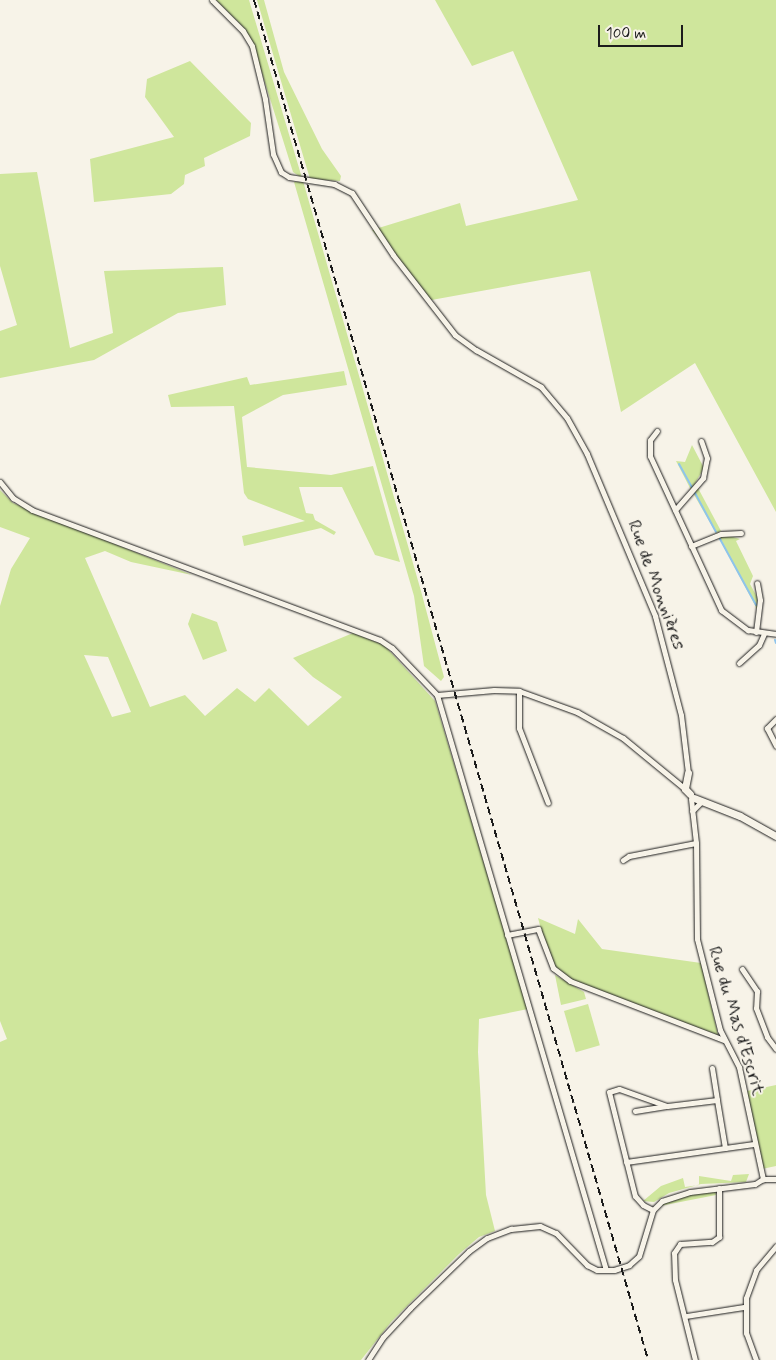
<!DOCTYPE html>
<html>
<head>
<meta charset="utf-8">
<style>
	body { margin:0 }
	#map { position:relative; width:776px; height:1360px; overflow:hidden; background:#f7f3e8; font-family:Mynerve,sans-serif }
	div>[style] { position:absolute }
	[style*='--x'] { left:calc(var(--x)*1px); top:calc(var(--y)*1px); width:calc(var(--w)*1px); rotate:calc(var(--a)*1deg) }
	.green>* { inset:0; background:#cfe69c; transform-origin:0 0 }
	.stream>* { height:2px; margin:-1px; padding:0 1px; transform-origin:1px; border-radius:1px; background:#8ec4ec }
	.roads { filter:drop-shadow(0 0 1px #1c1c1c) drop-shadow(0 0 1px #1c1c1c) }
	.street>* { height:5px; margin:-2.5px; padding:0 2.5px; transform-origin:2.5px; border-radius:2.5px; background:#f7f3e8 }
	.secondary>* { height:7px; margin:-3.5px; padding:0 3.5px; transform-origin:3.5px; border-radius:3.5px; background:#f7f3e8 }
	.rail>* { height:2px; margin-top:-1px; transform-origin:0; background:repeating-linear-gradient(90deg,#1c1c1c 0 8px,transparent 0 12px) }
	span { translate:-50% -50%; white-space:nowrap; text-align:center; line-height:1.15; -webkit-text-stroke:4px #f7f3e8; paint-order:stroke }
	.street-label { font-size:18px; color:#1c1c1c }
	.scale { position:absolute; left:598px; top:25px; width:85px; height:22px; box-sizing:border-box; border:2px solid #1c1c1c; border-top:0; padding-left:6px; font-size:15px; line-height:18px; white-space:nowrap; color:#1c1c1c; -webkit-text-stroke:4px #f7f3e8; paint-order:stroke }
</style>
</head>
<body>
<div id="map">
	<div class="green">
		<i style="clip-path:polygon(216px 0,249px 0,302px 178px,293px 172px,252px 41px,244px 28px)"></i>
		<i style="clip-path:polygon(257px 0,264px 0,284px 72px,322px 149px,341px 176px,340px 181px,310px 179px)"></i>
		<i style="clip-path:polygon(435px 0,776px 0,776px 512px,695px 363px,621px 412px,590px 271px,426px 301px,372px 230px,460px 203px,466px 226px,578px 200px,513px 51px,472px 66px)"></i>
		<i style="clip-path:polygon(190px 61px,251px 123px,250px 136px,204px 158px,205px 166px,185px 175px,184px 184px,171px 194px,94px 202px,90px 159px,174px 137px,145px 97px,147px 79px)"></i>
		<i style="clip-path:polygon(37px 172px,70px 348px,113px 333px,104px 271px,223px 267px,226px 305px,178px 313px,94px 360px,0 378px,0 331px,17px 325px,0 266px,0 174px)"></i>
		<i style="clip-path:polygon(303px 181px,421px 591px,444px 677px,441px 681px,424px 666px,414px 596px,294px 182px)"></i>
		<i style="clip-path:polygon(344px 371px,347px 385px,283px 395px,242px 417px,247px 467px,331px 475px,373px 466px,400px 562px,375px 555px,342px 487px,299px 487px,306px 513px,313px 514px,315px 520px,336px 532px,334px 535px,321px 528px,244px 546px,242px 536px,305px 521px,248px 499px,244px 493px,234px 406px,171px 407px,168px 395px,247px 377px,250px 385px)"></i>
		<i style="clip-path:polygon(692px 445px,704px 468px,691px 490px,676px 461px,685px 462px)"></i>
		<i style="clip-path:polygon(698px 488px,721px 531px,716px 533px,693px 493px)"></i>
		<i style="clip-path:polygon(evenodd,0 490px,13px 503px,192px 575px,131px 562px,105px 551px,85px 558px,150px 707px,185px 695px,205px 716px,237px 688px,255px 702px,269px 688px,308px 726px,342px 697px,313px 677px,293px 658px,353px 633px,384px 645px,435px 701px,528px 1009px,479px 1019px,478px 1052px,486px 1195px,495px 1231px,479px 1237px,459px 1254px,391px 1322px,361px 1360px,0 1360px,0 1042px,7px 1039px,0 1021px,0 606px,11px 569px,30px 538px,0 527px,0 490px,84px 655px,108px 657px,131px 712px,112px 717px,84px 655px)"></i>
		<i style="clip-path:polygon(726px 535px,740px 539px,736px 541px,753px 576px,750px 584px,757px 597px,758px 611px,719px 538px,712px 541px)"></i>
		<i style="clip-path:polygon(192px 613px,217px 622px,227px 651px,203px 660px,188px 624px)"></i>
		<i style="clip-path:polygon(538px 918px,575px 934px,578px 919px,602px 949px,701px 963px,718px 1035px,596px 991px,552px 971px)"></i>
		<i style="clip-path:polygon(555px 975px,584px 992px,586px 999px,561px 1005px)"></i>
		<i style="left:588px;top:1004px;width:43px;height:25px;rotate:74deg"></i>
		<i style="clip-path:polygon(776px 1085px,776px 1166px,762px 1169px,747px 1091px)"></i>
		<i style="clip-path:polygon(749px 1174px,746px 1182px,701px 1184px,669px 1193px,654px 1202px,643px 1201px,661px 1186px,683px 1178px,685px 1187px,699px 1185px,699px 1176px,731px 1181px,733px 1175px)"></i>
		<i style="clip-path:polygon(715px 1191px,716px 1195px,660px 1206px,679px 1196px)"></i>
	</div>
	<div class="stream">
		<i style="--x:679;--y:464;--w:26;--a:61"></i>
		<i style="--x:695;--y:493;--w:44;--a:61.7"></i>
		<i style="--x:720;--y:539;--w:75;--a:61.4"></i>
		<i style="--x:775;--y:640;--w:3;--a:72"></i>
	</div>
	<div class="roads">
		<div class="street">
			<i style="--x:212;--y:0;--w:44;--a:45"></i>
			<i style="--x:243;--y:31;--w:17;--a:59"></i>
			<i style="--x:252;--y:46;--w:55;--a:76.2"></i>
			<i style="--x:265;--y:99;--w:56;--a:81.7"></i>
			<i style="--x:273;--y:154;--w:20;--a:66"></i>
			<i style="--x:281;--y:172;--w:9;--a:32"></i>
			<i style="--x:289;--y:177;--w:46;--a:8.8"></i>
			<i style="--x:334;--y:184;--w:20;--a:27"></i>
			<i style="--x:352;--y:193;--w:74;--a:56.5"></i>
			<i style="--x:393;--y:255;--w:101;--a:52.2"></i>
			<i style="--x:455;--y:335;--w:26;--a:36"></i>
			<i style="--x:476;--y:350;--w:75;--a:29.6"></i>
			<i style="--x:541;--y:387;--w:40;--a:50"></i>
			<i style="--x:567;--y:418;--w:41;--a:60.9"></i>
			<i style="--x:587;--y:454;--w:176;--a:67.2"></i>
			<i style="--x:655;--y:616;--w:102;--a:75.3"></i>
			<i style="--x:681;--y:715;--w:58;--a:83.1"></i>
			<i style="--x:657;--y:431;--w:11;--a:128"></i>
			<i style="--x:650;--y:440;--w:16;--a:90"></i>
			<i style="--x:650;--y:456;--w:170;--a:65.2"></i>
			<i style="--x:721;--y:610;--w:34;--a:37"></i>
			<i style="--x:748;--y:630;--w:28;--a:8"></i>
			<i style="--x:0;--y:482;--w:21;--a:51"></i>
			<i style="--x:13;--y:498;--w:22;--a:32"></i>
			<i style="--x:32;--y:510;--w:371;--a:20.5"></i>
			<i style="--x:380;--y:640;--w:14;--a:34"></i>
			<i style="--x:392;--y:648;--w:65;--a:46.2"></i>
			<i style="--x:437;--y:695;--w:57;--a:-5"></i>
			<i style="--x:494;--y:690;--w:25;--a:2"></i>
			<i style="--x:519;--y:691;--w:62;--a:19.9"></i>
			<i style="--x:577;--y:712;--w:53;--a:29.5"></i>
			<i style="--x:623;--y:738;--w:80;--a:39.4"></i>
			<i style="--x:675;--y:510;--w:43;--a:-48.8"></i>
			<i style="--x:703;--y:478;--w:20;--a:-79"></i>
			<i style="--x:707;--y:458;--w:18;--a:-109"></i>
			<i style="--x:691;--y:546;--w:32;--a:-22"></i>
			<i style="--x:721;--y:534;--w:20;--a:-3"></i>
			<i style="--x:756;--y:632;--w:32;--a:-83"></i>
			<i style="--x:760;--y:600;--w:17;--a:-100"></i>
			<i style="--x:739;--y:663;--w:27;--a:-42"></i>
			<i style="--x:759;--y:645;--w:12;--a:-66"></i>
			<i style="--x:519;--y:691;--w:37;--a:90"></i>
			<i style="--x:519;--y:728;--w:80;--a:68.9"></i>
			<i style="--x:437;--y:695;--w:599;--a:73.62"></i>
			<i style="--x:776;--y:719;--w:13;--a:135"></i>
			<i style="--x:767;--y:728;--w:20;--a:63"></i>
			<i style="--x:691;--y:799;--w:44;--a:83.5"></i>
			<i style="--x:696;--y:843;--w:96;--a:89.4"></i>
			<i style="--x:697;--y:939;--w:94;--a:75.8"></i>
			<i style="--x:720;--y:1030;--w:42;--a:62.8"></i>
			<i style="--x:739;--y:1067;--w:115;--a:77.9"></i>
			<i style="--x:692;--y:811;--w:14;--a:-45"></i>
			<i style="--x:623;--y:860;--w:7;--a:-34"></i>
			<i style="--x:629;--y:856;--w:68;--a:-11"></i>
			<i style="--x:507;--y:935;--w:32;--a:-11"></i>
			<i style="--x:538;--y:929;--w:42;--a:69"></i>
			<i style="--x:553;--y:968;--w:21;--a:37"></i>
			<i style="--x:570;--y:981;--w:165;--a:21"></i>
			<i style="--x:742;--y:969;--w:27;--a:56"></i>
			<i style="--x:757;--y:991;--w:17;--a:93"></i>
			<i style="--x:756;--y:1008;--w:31;--a:69"></i>
			<i style="--x:767;--y:1037;--w:15;--a:53"></i>
			<i style="--x:712;--y:1068;--w:32;--a:81"></i>
			<i style="--x:635;--y:1111;--w:30;--a:-9"></i>
			<i style="--x:725;--y:1148;--w:29;--a:-8"></i>
			<i style="--x:626;--y:1162;--w:100;--a:-8"></i>
			<i style="--x:725;--y:1148;--w:49;--a:-99.5"></i>
			<i style="--x:717;--y:1100;--w:50;--a:173.2"></i>
			<i style="--x:667;--y:1106;--w:51;--a:-160.5"></i>
			<i style="--x:619;--y:1089;--w:10;--a:163"></i>
			<i style="--x:609;--y:1092;--w:107;--a:76"></i>
			<i style="--x:635;--y:1196;--w:12;--a:48"></i>
			<i style="--x:643;--y:1205;--w:11;--a:27"></i>
			<i style="--x:763;--y:1179;--w:13;--a:0"></i>
			<i style="--x:686;--y:1316;--w:59;--a:-8.8"></i>
			<i style="--x:368;--y:1360;--w:27;--a:-57"></i>
			<i style="--x:383;--y:1337;--w:40;--a:-47"></i>
			<i style="--x:410;--y:1308;--w:82;--a:-44"></i>
			<i style="--x:469;--y:1251;--w:22;--a:-36"></i>
			<i style="--x:487;--y:1238;--w:26;--a:-21"></i>
			<i style="--x:511;--y:1229;--w:29;--a:-6"></i>
			<i style="--x:540;--y:1226;--w:17;--a:24"></i>
			<i style="--x:556;--y:1233;--w:45;--a:45.9"></i>
			<i style="--x:587;--y:1265;--w:11;--a:27"></i>
			<i style="--x:597;--y:1270;--w:17;--a:0"></i>
			<i style="--x:614;--y:1270;--w:16;--a:-18"></i>
			<i style="--x:629;--y:1265;--w:13;--a:-42"></i>
			<i style="--x:639;--y:1256;--w:48;--a:-73.1"></i>
			<i style="--x:653;--y:1210;--w:13;--a:-45"></i>
			<i style="--x:662;--y:1201;--w:29;--a:-18"></i>
			<i style="--x:690;--y:1192;--w:65;--a:-7"></i>
			<i style="--x:755;--y:1184;--w:9;--a:-32"></i>
			<i style="--x:695;--y:1360;--w:82;--a:-104"></i>
			<i style="--x:675;--y:1280;--w:27;--a:-92"></i>
			<i style="--x:674;--y:1253;--w:11;--a:-56"></i>
			<i style="--x:680;--y:1244;--w:32;--a:-4"></i>
			<i style="--x:712;--y:1242;--w:9;--a:-36"></i>
			<i style="--x:719;--y:1237;--w:49;--a:-90"></i>
			<i style="--x:756;--y:1360;--w:29;--a:-110"></i>
			<i style="--x:746;--y:1333;--w:35;--a:-90"></i>
			<i style="--x:746;--y:1298;--w:30;--a:-70"></i>
			<i style="--x:756;--y:1270;--w:31;--a:-50"></i>
		</div>
		<div class="secondary">
			<i style="--x:688;--y:773;--w:16;--a:101"></i>
			<i style="--x:685;--y:789;--w:7;--a:45"></i>
			<i style="--x:694;--y:798;--w:49;--a:21.4"></i>
			<i style="--x:740;--y:816;--w:41;--a:29.1"></i>
		</div>
	</div>
	<div class="rail">
		<i style="--x:254;--y:0;--w:1416;--a:73.84"></i>
	</div>
	<div class="street-label">
		<span style="left:656px;top:585px;rotate:70deg">Rue de Monnières</span>
		<span style="left:736px;top:1021px;rotate:73deg">Rue du Mas d'Escrit</span>
	</div>
	<div class="scale">100 m</div>
</div>
</body>
</html>
